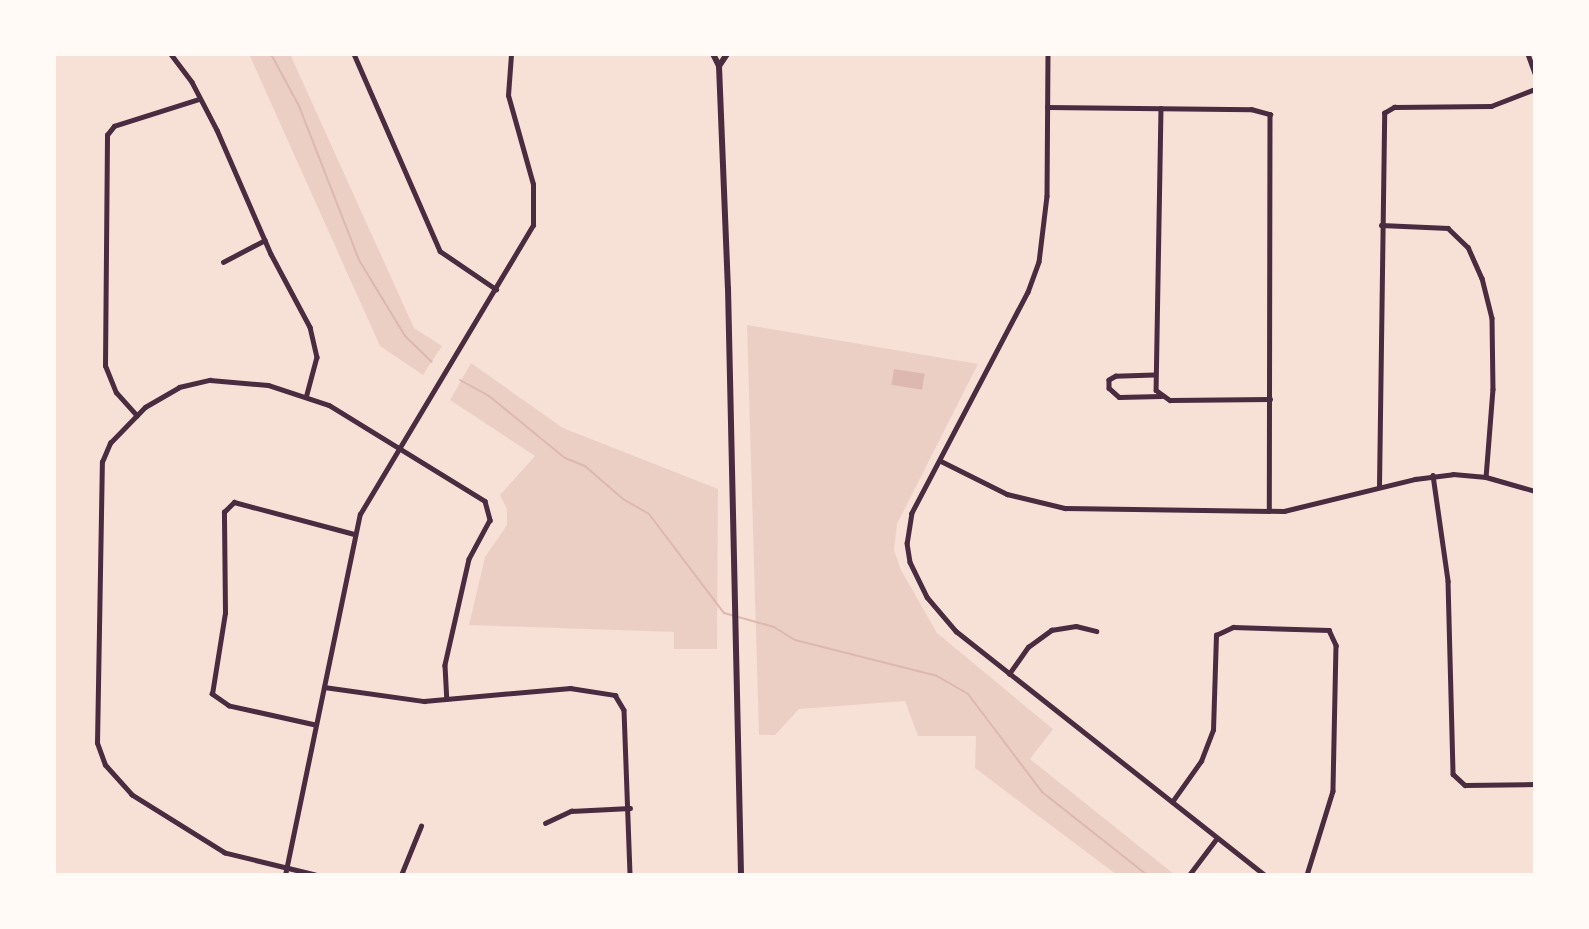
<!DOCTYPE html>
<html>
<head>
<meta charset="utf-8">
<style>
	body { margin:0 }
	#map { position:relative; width:1589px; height:929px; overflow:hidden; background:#f7e1d7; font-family:Overpass,sans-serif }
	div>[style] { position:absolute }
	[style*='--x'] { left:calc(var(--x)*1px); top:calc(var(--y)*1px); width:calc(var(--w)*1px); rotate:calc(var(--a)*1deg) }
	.green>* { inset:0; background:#ebcfc5 }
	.water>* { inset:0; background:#dcb8b0; transform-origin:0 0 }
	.stream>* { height:2px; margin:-1px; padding:0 1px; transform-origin:1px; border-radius:1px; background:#dcb8b0 }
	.minor>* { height:4.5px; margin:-2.25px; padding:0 2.25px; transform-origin:2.25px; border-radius:2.25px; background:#4a2c40 }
	.tertiary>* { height:5px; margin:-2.5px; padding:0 2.5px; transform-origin:2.5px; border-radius:2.5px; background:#4a2c40 }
	.secondary>* { height:6px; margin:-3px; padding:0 3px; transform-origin:3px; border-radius:3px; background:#4a2c40 }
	span { translate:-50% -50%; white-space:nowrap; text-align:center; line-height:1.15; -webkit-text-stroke:6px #fffaf5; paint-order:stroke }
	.frame { position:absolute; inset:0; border:56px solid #fffaf5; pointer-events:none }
</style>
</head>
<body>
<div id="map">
	<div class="green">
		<i style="clip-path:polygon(249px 54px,290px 54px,414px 328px,442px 346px,423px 375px,380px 346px)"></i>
		<i style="clip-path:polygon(747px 325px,978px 364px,897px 524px,894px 550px,901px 570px,937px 633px,1053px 729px,1030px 759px,1175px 875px,1117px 875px,975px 768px,976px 736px,918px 736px,905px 701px,799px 709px,775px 735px,759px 735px)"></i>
		<i style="clip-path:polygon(471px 363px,563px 428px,718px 489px,717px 649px,674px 649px,674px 632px,469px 625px,485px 557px,507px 525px,507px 509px,500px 495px,535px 456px,450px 400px)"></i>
	</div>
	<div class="water">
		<i style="left:894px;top:369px;width:31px;height:16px;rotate:9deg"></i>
	</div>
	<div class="stream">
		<i style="--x:271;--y:54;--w:59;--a:61.7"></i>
		<i style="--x:299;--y:106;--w:165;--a:68.7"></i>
		<i style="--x:359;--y:260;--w:89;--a:58.8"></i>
		<i style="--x:405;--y:336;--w:37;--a:44"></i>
		<i style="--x:460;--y:380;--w:33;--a:29"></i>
		<i style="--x:489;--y:396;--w:98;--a:39.2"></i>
		<i style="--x:565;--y:458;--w:22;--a:22"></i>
		<i style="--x:585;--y:466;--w:50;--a:41"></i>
		<i style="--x:623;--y:499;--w:30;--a:30"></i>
		<i style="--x:649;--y:514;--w:124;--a:52.9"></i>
		<i style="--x:724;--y:613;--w:52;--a:15.6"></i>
		<i style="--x:774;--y:627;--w:25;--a:32"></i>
		<i style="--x:795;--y:640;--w:146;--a:14.2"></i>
		<i style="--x:937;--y:676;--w:36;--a:30"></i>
		<i style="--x:968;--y:694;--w:123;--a:52.9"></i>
		<i style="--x:1042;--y:792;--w:134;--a:38.3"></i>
	</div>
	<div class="minor">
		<i style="--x:171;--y:54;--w:35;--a:53"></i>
		<i style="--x:192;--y:82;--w:54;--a:62.5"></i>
		<i style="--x:217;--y:130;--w:135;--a:66.5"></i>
		<i style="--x:271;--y:254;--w:83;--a:61.9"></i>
		<i style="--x:310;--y:327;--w:31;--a:77"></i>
		<i style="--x:317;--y:357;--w:39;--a:105"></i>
		<i style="--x:354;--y:54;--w:215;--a:66.4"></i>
		<i style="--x:440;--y:251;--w:68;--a:34.2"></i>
		<i style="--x:1048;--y:54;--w:142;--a:90.4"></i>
		<i style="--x:1047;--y:196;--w:66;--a:96.9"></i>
		<i style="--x:1039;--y:262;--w:32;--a:110"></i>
		<i style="--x:1028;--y:292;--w:250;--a:117.7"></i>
		<i style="--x:912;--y:513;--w:30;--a:99"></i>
		<i style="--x:907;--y:543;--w:19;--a:81"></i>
		<i style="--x:910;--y:562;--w:39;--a:64"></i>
		<i style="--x:927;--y:597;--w:45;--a:49.5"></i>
		<i style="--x:956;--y:631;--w:394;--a:38.3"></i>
		<i style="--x:1528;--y:54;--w:20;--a:70"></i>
		<i style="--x:1047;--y:107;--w:204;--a:0.6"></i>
		<i style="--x:1251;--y:109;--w:20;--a:15"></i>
		<i style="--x:1270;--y:114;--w:396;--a:90.1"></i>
		<i style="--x:1161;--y:108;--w:282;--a:91"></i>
		<i style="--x:1156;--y:390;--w:17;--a:36"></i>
		<i style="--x:1170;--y:400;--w:100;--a:-0.6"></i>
		<i style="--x:1381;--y:225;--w:67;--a:2.6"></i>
		<i style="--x:1448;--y:228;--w:28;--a:44"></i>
		<i style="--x:1468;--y:247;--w:34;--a:66"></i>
		<i style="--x:1482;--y:278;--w:41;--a:76"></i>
		<i style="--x:1492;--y:318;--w:71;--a:89.2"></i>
		<i style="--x:1493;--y:389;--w:88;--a:94.5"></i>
		<i style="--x:223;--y:262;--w:47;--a:-27.6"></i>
		<i style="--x:1154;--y:375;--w:38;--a:178"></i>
		<i style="--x:1116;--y:376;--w:8;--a:150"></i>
		<i style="--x:1109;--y:380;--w:8;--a:90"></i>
		<i style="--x:1109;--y:388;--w:13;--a:42"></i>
		<i style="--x:1119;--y:397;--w:42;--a:-1.4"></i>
		<i style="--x:137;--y:416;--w:31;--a:-132"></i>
		<i style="--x:116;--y:393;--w:29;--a:-112"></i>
		<i style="--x:105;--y:366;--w:231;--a:-89.5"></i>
		<i style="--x:107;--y:135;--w:11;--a:-52"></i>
		<i style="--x:114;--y:126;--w:89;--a:-17.6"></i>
		<i style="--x:941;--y:461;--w:74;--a:26.6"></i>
		<i style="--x:1007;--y:494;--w:60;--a:13.6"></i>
		<i style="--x:1065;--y:508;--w:219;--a:0.8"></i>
		<i style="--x:1284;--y:511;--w:135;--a:-13.7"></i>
		<i style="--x:1415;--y:479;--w:38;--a:-7"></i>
		<i style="--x:1453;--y:474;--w:33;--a:5"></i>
		<i style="--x:1486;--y:477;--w:51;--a:15.9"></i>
		<i style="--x:1433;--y:475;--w:107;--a:81.9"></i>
		<i style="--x:1448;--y:581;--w:193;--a:88.5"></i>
		<i style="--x:1453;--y:774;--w:16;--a:43"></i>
		<i style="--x:1465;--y:785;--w:70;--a:-0.8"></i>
		<i style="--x:1379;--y:487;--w:374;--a:-89.2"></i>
		<i style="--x:1384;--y:113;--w:12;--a:-31"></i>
		<i style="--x:1394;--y:107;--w:97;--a:-0.6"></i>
		<i style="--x:1491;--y:106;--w:47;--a:-21.1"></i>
		<i style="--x:1009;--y:674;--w:33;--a:-55"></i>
		<i style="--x:1028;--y:647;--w:29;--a:-36"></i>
		<i style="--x:1051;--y:630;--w:25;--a:-9"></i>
		<i style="--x:1076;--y:626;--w:21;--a:14"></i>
		<i style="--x:324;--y:687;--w:101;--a:8"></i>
		<i style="--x:424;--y:701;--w:147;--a:-5.1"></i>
		<i style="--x:570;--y:688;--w:46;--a:8.8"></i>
		<i style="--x:615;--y:695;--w:17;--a:59"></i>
		<i style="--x:624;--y:710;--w:165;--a:87.9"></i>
		<i style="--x:315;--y:725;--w:88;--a:-167.5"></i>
		<i style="--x:229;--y:706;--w:21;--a:-145"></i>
		<i style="--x:212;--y:694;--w:82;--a:-80.9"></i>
		<i style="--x:225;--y:613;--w:101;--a:-90.6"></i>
		<i style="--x:224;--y:512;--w:14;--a:-45"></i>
		<i style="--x:234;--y:502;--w:124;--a:14.9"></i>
		<i style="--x:1172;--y:802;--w:50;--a:-54.7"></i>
		<i style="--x:1201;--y:761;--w:33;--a:-69"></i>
		<i style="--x:1213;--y:730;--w:95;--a:-88.2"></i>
		<i style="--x:1216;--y:635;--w:19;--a:-25"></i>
		<i style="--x:1233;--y:627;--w:96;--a:1.8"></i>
		<i style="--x:1329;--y:630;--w:17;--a:65"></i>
		<i style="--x:1336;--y:645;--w:146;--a:91.2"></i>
		<i style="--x:1333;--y:791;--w:88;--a:107.2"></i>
		<i style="--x:545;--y:823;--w:29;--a:-25"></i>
		<i style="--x:571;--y:811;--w:59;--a:-2.9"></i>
		<i style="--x:315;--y:875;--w:93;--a:-166.3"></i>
		<i style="--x:225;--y:853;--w:110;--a:-148.1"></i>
		<i style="--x:132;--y:795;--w:40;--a:-132"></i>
		<i style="--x:105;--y:765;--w:23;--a:-110"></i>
		<i style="--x:97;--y:743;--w:281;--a:-89"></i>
		<i style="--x:102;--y:462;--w:21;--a:-67"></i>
		<i style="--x:110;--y:443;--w:50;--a:-45.8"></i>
		<i style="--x:145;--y:407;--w:39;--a:-30"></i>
		<i style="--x:179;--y:387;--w:32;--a:-13"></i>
		<i style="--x:210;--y:380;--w:58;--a:4.9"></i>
		<i style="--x:268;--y:385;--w:64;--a:18.2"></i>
		<i style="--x:329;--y:405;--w:183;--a:31.6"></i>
		<i style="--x:485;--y:501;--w:20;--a:75"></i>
		<i style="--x:490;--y:520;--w:44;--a:118.3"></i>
		<i style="--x:469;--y:559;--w:109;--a:102.8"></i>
		<i style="--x:445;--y:665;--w:34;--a:87"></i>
		<i style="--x:401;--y:875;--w:53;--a:-67.8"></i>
		<i style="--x:1189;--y:875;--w:46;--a:-52.9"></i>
	</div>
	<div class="tertiary">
		<i style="--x:285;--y:875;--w:369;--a:-78.3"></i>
		<i style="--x:360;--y:514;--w:337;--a:-59.1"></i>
		<i style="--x:533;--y:225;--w:41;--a:-90"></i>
		<i style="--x:533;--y:184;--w:92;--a:-105.7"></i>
		<i style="--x:508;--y:95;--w:41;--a:-85.8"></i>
	</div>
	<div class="secondary">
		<i style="--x:713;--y:54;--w:13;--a:63"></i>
		<i style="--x:719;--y:66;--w:222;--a:87.7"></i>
		<i style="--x:728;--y:288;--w:587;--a:88.73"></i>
		<i style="--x:719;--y:66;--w:14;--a:-56"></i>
	</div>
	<div class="frame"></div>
</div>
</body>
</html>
